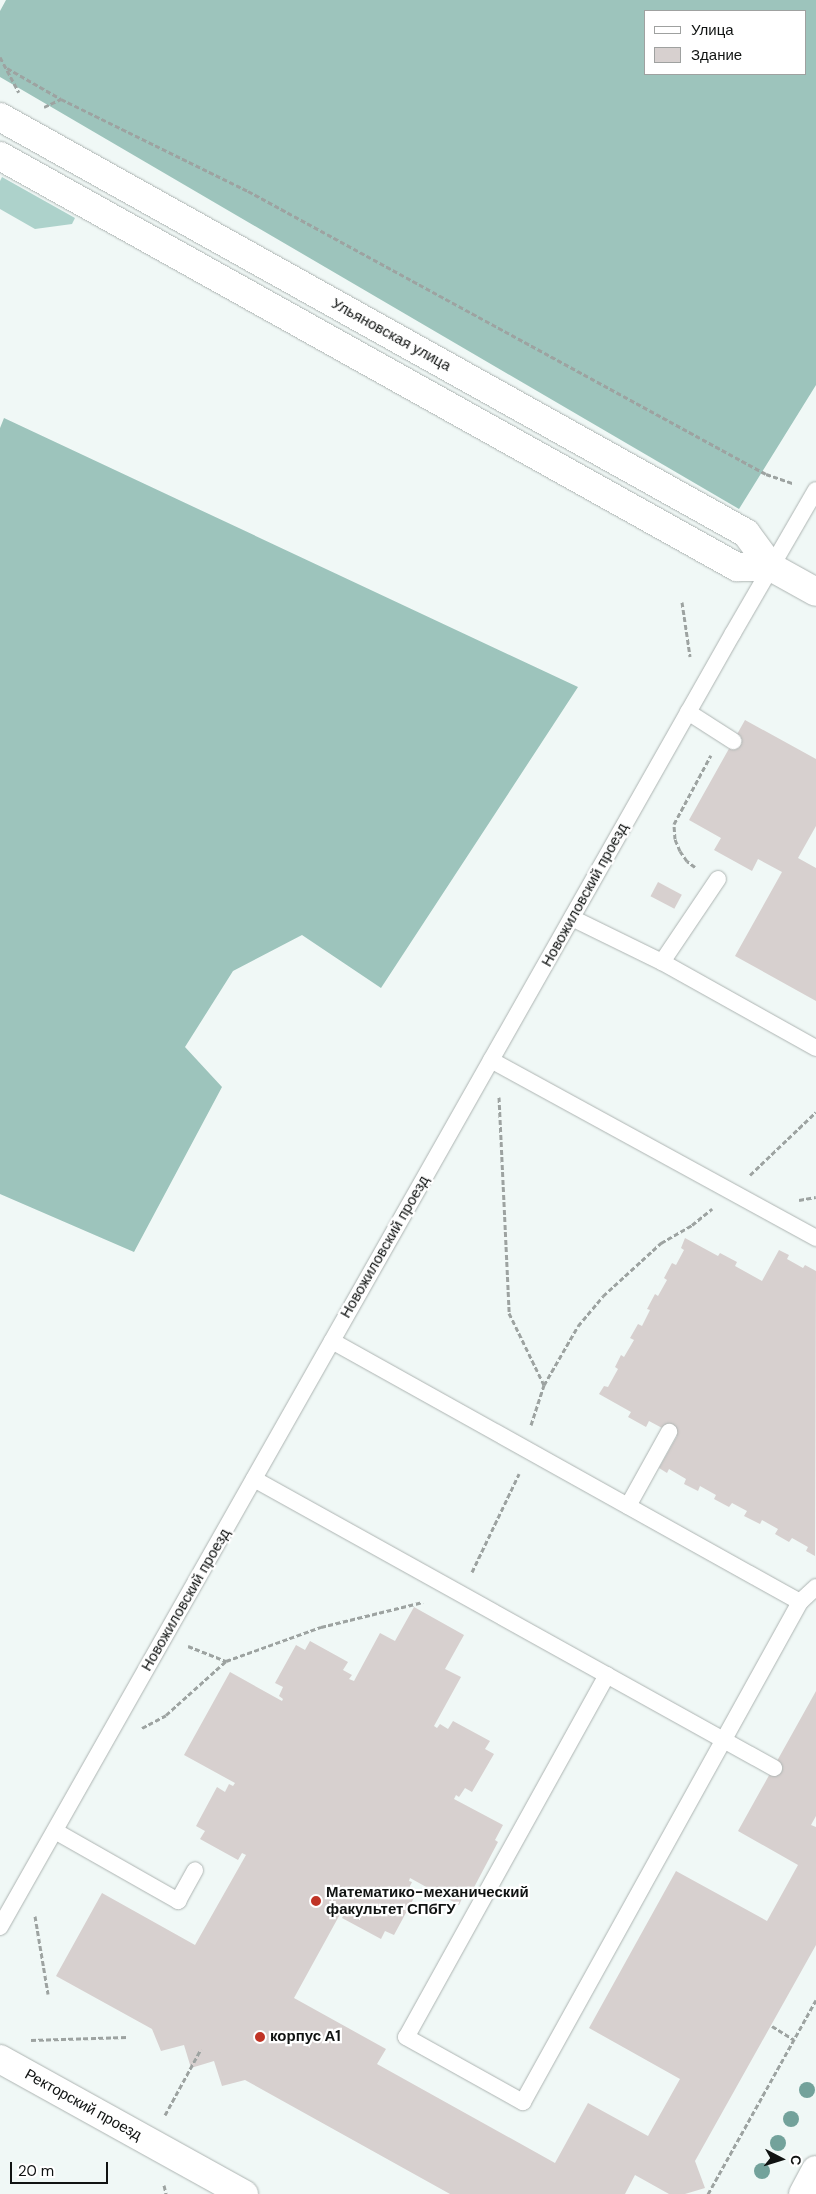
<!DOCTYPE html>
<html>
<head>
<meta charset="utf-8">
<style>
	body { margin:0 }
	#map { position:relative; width:816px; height:2194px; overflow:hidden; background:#f0f8f6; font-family:"DM Sans",sans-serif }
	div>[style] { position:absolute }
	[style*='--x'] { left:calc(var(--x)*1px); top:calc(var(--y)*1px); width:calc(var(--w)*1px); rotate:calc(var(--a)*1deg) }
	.green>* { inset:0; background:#add2cb }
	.forest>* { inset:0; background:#9dc4bc }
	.building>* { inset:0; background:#d7d0cf; transform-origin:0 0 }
	.path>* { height:3px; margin-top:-1.5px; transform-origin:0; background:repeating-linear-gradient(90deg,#9da3a1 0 5px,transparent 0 7.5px) }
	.roads { filter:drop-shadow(0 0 1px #adb4b2) drop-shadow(0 0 1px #adb4b2) }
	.service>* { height:16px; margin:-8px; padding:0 8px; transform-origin:8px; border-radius:8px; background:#fff }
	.minor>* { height:28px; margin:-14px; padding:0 14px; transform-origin:14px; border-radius:14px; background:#fff }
	.tertiary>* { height:28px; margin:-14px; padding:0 14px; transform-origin:14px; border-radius:14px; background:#fff }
	.trees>* { width:16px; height:16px; margin:-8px; border-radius:50%; background:#73a29b }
	.dots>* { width:14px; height:14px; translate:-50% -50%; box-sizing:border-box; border:2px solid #fff; border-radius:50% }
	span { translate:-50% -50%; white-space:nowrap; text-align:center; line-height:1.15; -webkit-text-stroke:4.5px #fff; paint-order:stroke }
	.street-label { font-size:15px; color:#101312 }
	.poi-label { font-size:15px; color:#101312; font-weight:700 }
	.left { translate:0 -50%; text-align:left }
	.legend { position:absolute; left:644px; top:10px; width:162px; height:65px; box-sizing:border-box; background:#fff; border:1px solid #9fa1a0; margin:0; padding:6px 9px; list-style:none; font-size:15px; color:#101312 }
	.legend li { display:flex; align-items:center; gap:10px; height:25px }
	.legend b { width:25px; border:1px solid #9fa1a0 }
	.north { position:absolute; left:756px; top:2134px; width:50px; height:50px; -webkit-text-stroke:4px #fff; paint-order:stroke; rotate:95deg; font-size:14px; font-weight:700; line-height:20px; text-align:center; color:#101312 }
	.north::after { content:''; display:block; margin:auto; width:18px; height:22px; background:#101312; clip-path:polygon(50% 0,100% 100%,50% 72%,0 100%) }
	.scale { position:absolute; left:10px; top:2162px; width:98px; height:22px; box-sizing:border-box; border:2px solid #101312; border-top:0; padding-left:6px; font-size:15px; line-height:18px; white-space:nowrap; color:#101312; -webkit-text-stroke:4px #fff; paint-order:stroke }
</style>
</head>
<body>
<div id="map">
	<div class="green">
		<i style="clip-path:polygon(2px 177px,75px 218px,72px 224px,35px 229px,0 209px,0 181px)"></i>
	</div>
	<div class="forest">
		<i style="clip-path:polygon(evenodd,6px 0,816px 0,816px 385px,739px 509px,0 77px,0 11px,6px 0,805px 11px,805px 74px,645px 74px,645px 11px,805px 11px)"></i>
		<i style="clip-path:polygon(4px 418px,578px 687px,381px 988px,302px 935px,233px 971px,185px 1047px,222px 1087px,134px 1252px,0 1194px,0 428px)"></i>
	</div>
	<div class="building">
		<i style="clip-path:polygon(745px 720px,816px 759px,816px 826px,798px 858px,816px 868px,816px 1001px,735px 956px,782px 872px,758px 859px,752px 871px,714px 850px,721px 838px,689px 820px)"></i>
		<i style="left:658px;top:882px;width:27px;height:16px;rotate:28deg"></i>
		<i style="clip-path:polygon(685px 1238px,718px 1256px,720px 1253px,737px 1262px,735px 1266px,762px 1281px,779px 1250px,789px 1255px,787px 1259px,803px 1268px,805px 1265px,816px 1271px,815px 1556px,806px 1551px,808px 1547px,792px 1538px,789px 1542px,775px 1534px,778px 1529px,762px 1520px,760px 1524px,744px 1516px,747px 1511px,732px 1503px,729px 1507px,714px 1499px,716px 1495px,700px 1486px,698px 1491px,684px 1484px,686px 1479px,669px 1469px,667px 1473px,659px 1468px,677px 1436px,649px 1421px,646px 1427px,628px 1417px,631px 1412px,599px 1394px,604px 1386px,608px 1387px,618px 1369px,615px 1367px,621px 1355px,624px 1357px,634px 1340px,630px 1338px,638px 1324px,642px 1326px,650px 1310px,647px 1309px,655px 1294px,658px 1296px,667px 1280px,664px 1278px,672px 1263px,676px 1265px,684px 1250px,681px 1248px)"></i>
		<i style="clip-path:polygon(414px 1607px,464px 1635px,445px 1669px,461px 1677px,434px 1726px,437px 1728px,440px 1724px,448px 1729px,453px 1721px,490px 1741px,485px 1749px,494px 1754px,472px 1792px,465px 1788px,459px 1797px,456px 1795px,454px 1799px,503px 1825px,495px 1840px,498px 1842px,471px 1893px,466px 1890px,459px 1905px,410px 1878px,409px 1881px,412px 1882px,407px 1892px,415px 1896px,394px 1935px,385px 1931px,381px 1939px,342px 1918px,347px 1909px,344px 1907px,294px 1998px,386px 2049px,377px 2064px,555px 2163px,588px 2103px,648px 2136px,680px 2079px,589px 2028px,676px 1871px,767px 1921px,798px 1865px,738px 1831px,816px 1691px,816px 1816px,811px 1825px,816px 1827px,816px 1945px,695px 2161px,705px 2188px,685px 2194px,669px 2194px,635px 2175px,625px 2194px,450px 2194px,245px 2080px,222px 2086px,214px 2061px,191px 2068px,184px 2045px,161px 2051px,152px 2029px,56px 1976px,102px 1893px,195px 1945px,246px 1855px,242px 1853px,238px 1860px,200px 1839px,205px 1831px,196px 1826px,217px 1787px,225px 1792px,229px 1784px,233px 1786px,235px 1783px,184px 1755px,230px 1672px,282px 1701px,283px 1699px,279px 1696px,283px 1687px,275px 1683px,296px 1645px,305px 1650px,310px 1641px,348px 1662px,343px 1670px,352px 1675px,349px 1679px,354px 1681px,380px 1633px,395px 1641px)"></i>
	</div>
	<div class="path">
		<i style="--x:0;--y:57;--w:40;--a:62"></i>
		<i style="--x:7;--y:68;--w:62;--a:29.9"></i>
		<i style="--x:61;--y:99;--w:208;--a:26.2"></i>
		<i style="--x:248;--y:191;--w:590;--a:28.65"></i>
		<i style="--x:766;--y:474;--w:28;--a:19"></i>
		<i style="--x:44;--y:107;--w:19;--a:-25"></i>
		<i style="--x:682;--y:602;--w:55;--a:81.6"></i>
		<i style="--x:695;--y:867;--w:10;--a:-143"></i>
		<i style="--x:687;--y:861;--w:12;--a:-125"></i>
		<i style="--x:680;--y:851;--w:13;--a:-113"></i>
		<i style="--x:675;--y:839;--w:15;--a:-94"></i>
		<i style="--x:674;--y:824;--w:78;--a:-61.8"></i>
		<i style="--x:499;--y:1097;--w:216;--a:87.3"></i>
		<i style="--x:509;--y:1313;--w:80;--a:64.1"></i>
		<i style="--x:750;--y:1175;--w:91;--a:-43.7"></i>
		<i style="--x:799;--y:1200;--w:17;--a:-10"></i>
		<i style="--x:531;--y:1425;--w:42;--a:-72"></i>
		<i style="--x:544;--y:1385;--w:68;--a:-60"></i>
		<i style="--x:578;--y:1326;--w:39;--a:-50"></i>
		<i style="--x:603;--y:1296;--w:79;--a:-42.4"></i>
		<i style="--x:661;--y:1243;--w:36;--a:-30"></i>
		<i style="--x:692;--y:1225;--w:26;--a:-39"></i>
		<i style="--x:472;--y:1572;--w:109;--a:-64.4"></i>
		<i style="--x:188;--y:1646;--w:41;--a:21.5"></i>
		<i style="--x:142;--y:1728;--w:27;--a:-28"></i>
		<i style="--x:166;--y:1715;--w:81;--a:-42"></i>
		<i style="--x:226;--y:1661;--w:101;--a:-19.7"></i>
		<i style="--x:321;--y:1627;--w:105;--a:-13.8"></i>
		<i style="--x:35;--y:1916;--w:79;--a:80.5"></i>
		<i style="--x:772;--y:2026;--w:26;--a:32"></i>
		<i style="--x:31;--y:2040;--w:96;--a:-1.8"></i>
		<i style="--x:165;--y:2115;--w:75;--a:-61.4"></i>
		<i style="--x:164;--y:2185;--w:9;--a:77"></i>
		<i style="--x:708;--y:2194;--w:222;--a:-60.9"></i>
	</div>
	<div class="roads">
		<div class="service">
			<i style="--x:688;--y:712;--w:54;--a:32.8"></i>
			<i style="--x:572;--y:918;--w:100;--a:26.1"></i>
			<i style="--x:662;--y:962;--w:176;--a:29.2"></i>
			<i style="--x:662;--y:962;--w:100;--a:-56"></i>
			<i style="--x:491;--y:1060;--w:371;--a:28.7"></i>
			<i style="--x:332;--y:1341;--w:536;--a:29.15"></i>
			<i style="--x:254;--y:1479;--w:595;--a:29.06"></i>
			<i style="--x:628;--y:1506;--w:85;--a:-61"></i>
			<i style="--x:607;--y:1675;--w:414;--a:119"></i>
			<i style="--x:406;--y:2037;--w:134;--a:29.1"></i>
			<i style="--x:523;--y:2102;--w:572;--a:-61.01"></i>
			<i style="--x:800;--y:1602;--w:22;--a:-43"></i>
			<i style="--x:55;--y:1831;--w:142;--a:29.6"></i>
			<i style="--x:178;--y:1901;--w:35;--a:-61"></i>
			<i style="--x:0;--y:1927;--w:1487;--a:-60.47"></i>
			<i style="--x:733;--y:633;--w:165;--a:-59.9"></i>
		</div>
		<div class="minor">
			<i style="--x:0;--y:2059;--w:279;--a:29"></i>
			<i style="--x:803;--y:2194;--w:27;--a:-62"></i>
		</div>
		<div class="tertiary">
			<i style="--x:0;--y:117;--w:854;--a:29.15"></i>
			<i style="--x:746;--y:533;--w:42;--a:53.7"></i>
			<i style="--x:771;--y:567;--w:51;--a:29.1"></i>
			<i style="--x:0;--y:156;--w:844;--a:29.15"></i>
			<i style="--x:737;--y:567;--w:34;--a:0"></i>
		</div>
	</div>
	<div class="trees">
		<i style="left:807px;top:2090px"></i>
		<i style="left:791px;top:2119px"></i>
		<i style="left:778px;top:2143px"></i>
		<i style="left:762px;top:2171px"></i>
	</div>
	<div class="dots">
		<i style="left:316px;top:1901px;background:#c03325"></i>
		<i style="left:260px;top:2037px;background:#c03325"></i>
	</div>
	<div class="street-label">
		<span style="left:391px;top:335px;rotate:29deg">Ульяновская улица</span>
		<span style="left:585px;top:895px;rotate:-61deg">Новожиловский проезд</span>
		<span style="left:385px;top:1247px;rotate:-60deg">Новожиловский проезд</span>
		<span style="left:186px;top:1600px;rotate:-60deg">Новожиловский проезд</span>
		<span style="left:83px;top:2105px;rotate:29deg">Ректорский проезд</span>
	</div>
	<div class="poi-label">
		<span class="left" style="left:326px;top:1901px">Математико-механический<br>факультет СПбГУ</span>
		<span class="left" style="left:270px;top:2037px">корпус А1</span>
	</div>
	<ul class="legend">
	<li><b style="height:6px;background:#fff"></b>Улица</li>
	<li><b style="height:14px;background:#d7d0cf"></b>Здание</li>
	</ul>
	<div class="north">С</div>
	<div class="scale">20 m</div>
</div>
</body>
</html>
